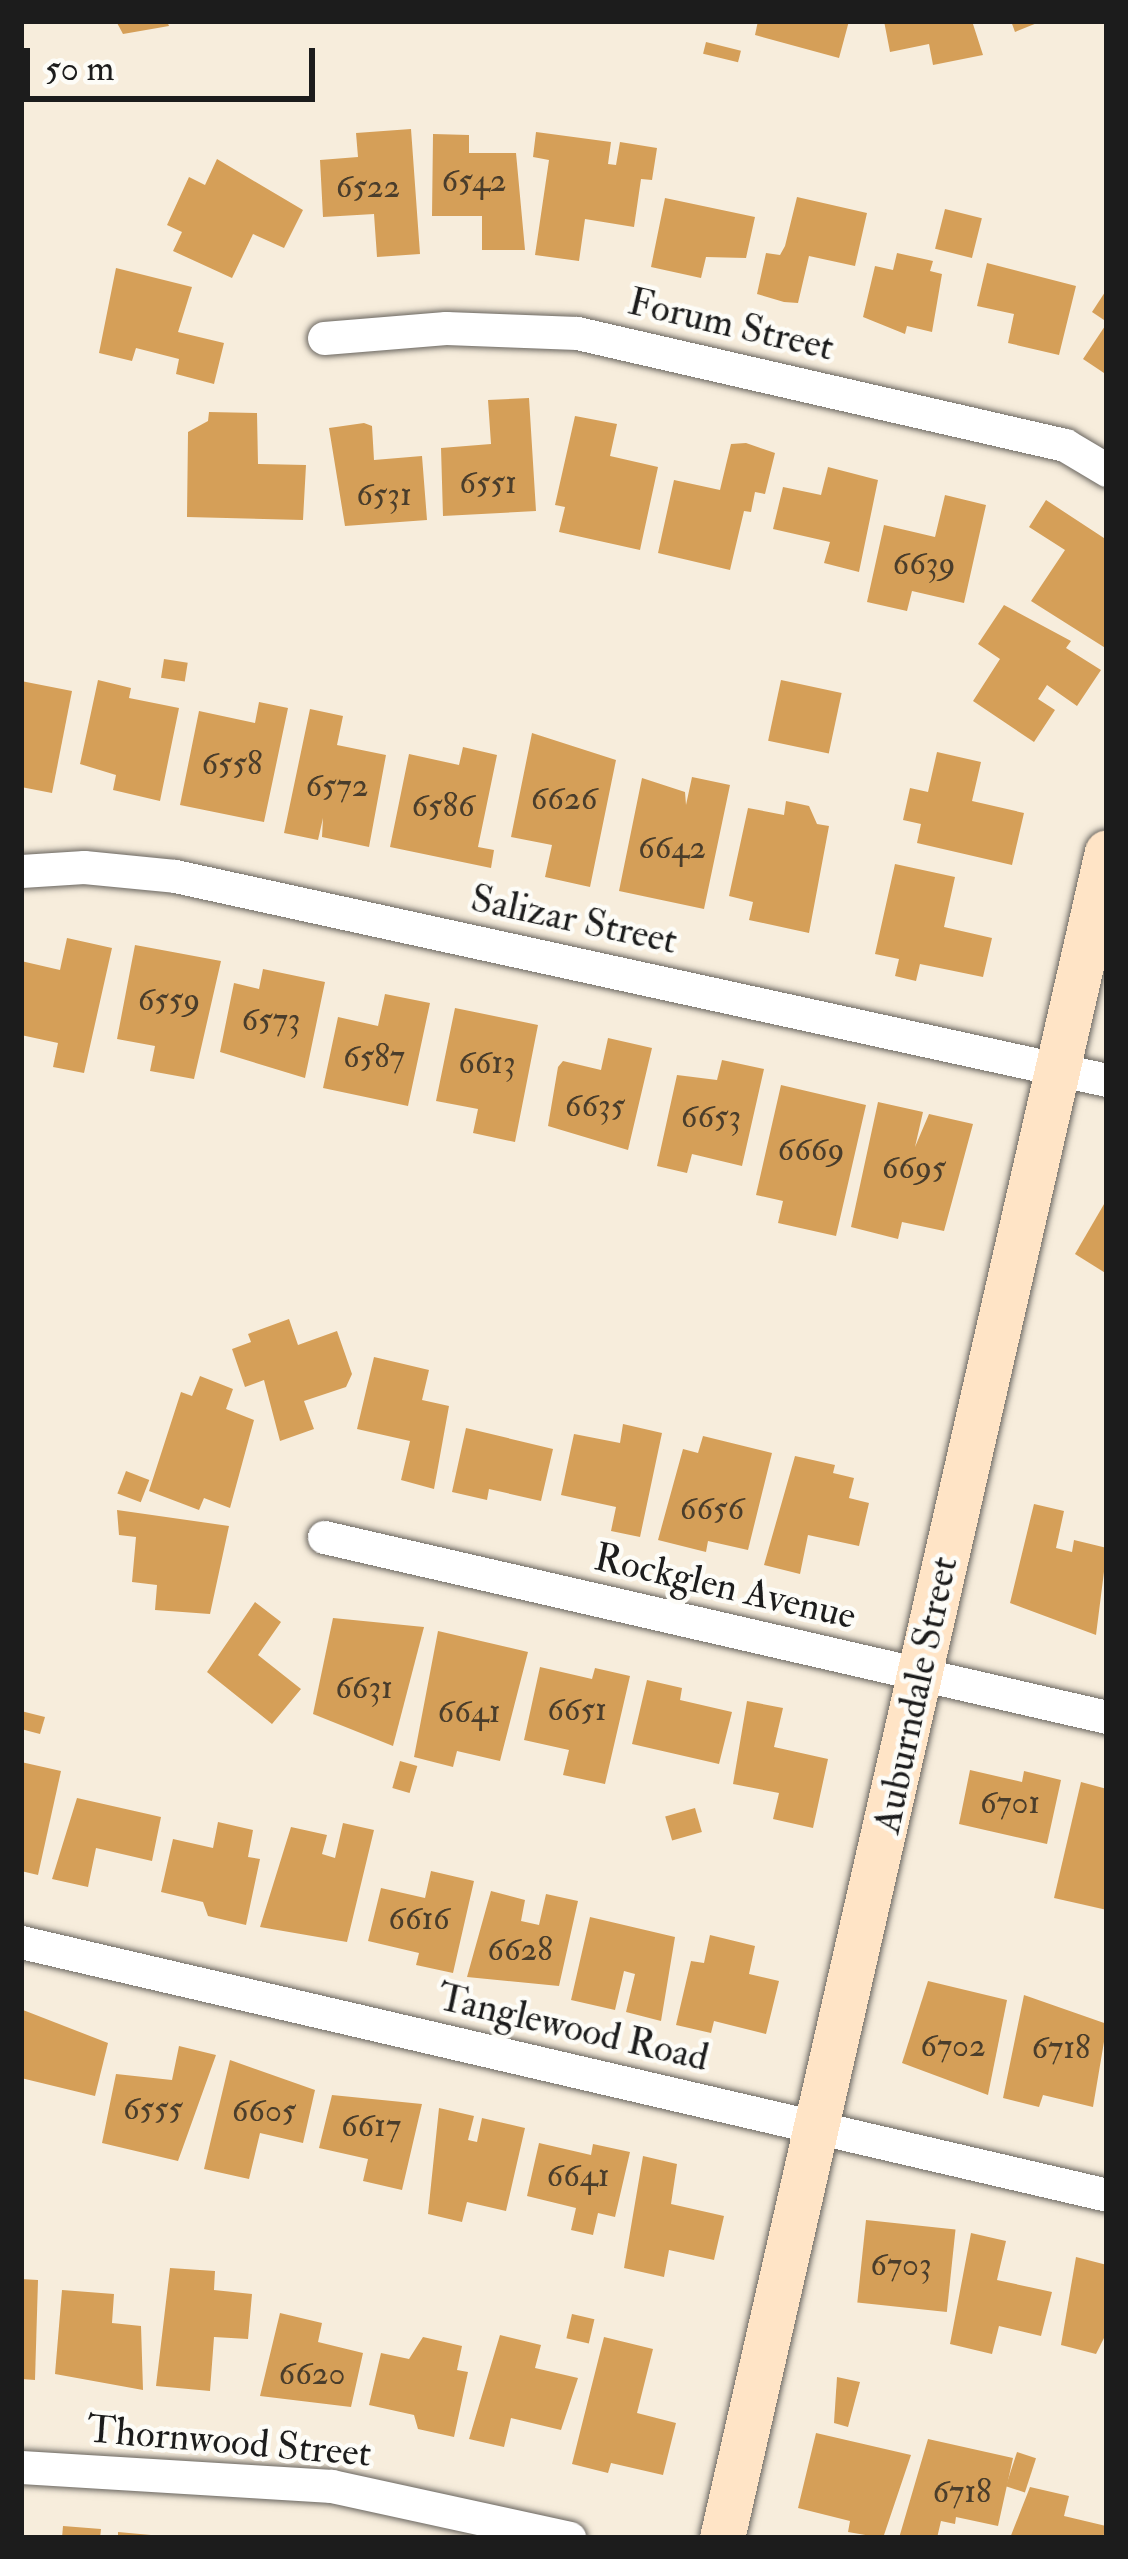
<!DOCTYPE html>
<html>
<head>
<meta charset="utf-8">
<style>
	body { margin:0 }
	#map { position:relative; width:1128px; height:2559px; overflow:hidden; background:#f7eddc; font-family:"IM FELL Double Pica",serif }
	div>[style] { position:absolute }
	[style*='--x'] { left:calc(var(--x)*1px); top:calc(var(--y)*1px); width:calc(var(--w)*1px); rotate:calc(var(--a)*1deg) }
	.building>* { inset:0; background:#d59f58; transform-origin:0 0 }
	.roads { filter:drop-shadow(0 0 3px #69655f) drop-shadow(0 0 3px #69655f) }
	.street>* { height:33px; margin:-16.5px; padding:0 16.5px; transform-origin:16.5px; border-radius:16.5px; background:#fff }
	.secondary>* { height:45px; margin:-22.5px; padding:0 22.5px; transform-origin:22.5px; border-radius:22.5px; background:#ffe4c6 }
	span { translate:-50% -50%; white-space:nowrap; text-align:center; line-height:1.15; -webkit-text-stroke:9px #fdfcf7; paint-order:stroke }
	.number-label { font-size:33px; color:#4a3d2b }
	.number-label span { -webkit-text-stroke-width:0 }
	.street-label { font-size:39px; color:#1c1c1c }
	.frame { position:absolute; inset:0; border:24px solid #1c1c1c; pointer-events:none }
	.scale { position:absolute; left:24px; top:48px; width:291px; height:54px; box-sizing:border-box; border:6px solid #1c1c1c; border-top:0; padding-left:15px; font-size:36px; line-height:42px; white-space:nowrap; color:#1c1c1c; -webkit-text-stroke:9px #fdfcf7; paint-order:stroke }
</style>
</head>
<body>
<div id="map">
	<div class="building">
		<i style="clip-path:polygon(116px 21px,167px 21px,169px 26px,123px 34px)"></i>
		<i style="clip-path:polygon(758px 21px,849px 21px,839px 58px,755px 35px)"></i>
		<i style="clip-path:polygon(884px 21px,972px 21px,983px 55px,933px 65px,929px 44px,890px 52px)"></i>
		<i style="clip-path:polygon(1011px 21px,1042px 21px,1015px 32px)"></i>
		<i style="left:706px;top:42px;width:36px;height:12px;rotate:14deg"></i>
		<i style="clip-path:polygon(411px 129px,420px 254px,377px 257px,374px 214px,323px 217px,320px 160px,358px 157px,356px 133px)"></i>
		<i style="clip-path:polygon(536px 132px,611px 142px,608px 164px,616px 165px,620px 142px,657px 148px,652px 180px,641px 179px,634px 227px,585px 219px,579px 261px,535px 255px,549px 160px,533px 157px)"></i>
		<i style="clip-path:polygon(433px 134px,469px 135px,469px 153px,516px 153px,525px 250px,482px 250px,482px 216px,432px 216px)"></i>
		<i style="clip-path:polygon(217px 159px,303px 210px,284px 248px,253px 234px,232px 278px,173px 251px,182px 232px,167px 225px,189px 177px,205px 185px)"></i>
		<i style="clip-path:polygon(797px 197px,867px 213px,855px 266px,809px 256px,798px 303px,784px 302px,757px 294px,766px 253px,780px 255px,785px 246px)"></i>
		<i style="clip-path:polygon(665px 198px,755px 217px,746px 258px,706px 257px,701px 278px,651px 267px)"></i>
		<i style="left:945px;top:209px;width:38px;height:41px;rotate:14deg"></i>
		<i style="clip-path:polygon(897px 253px,933px 261px,930px 271px,942px 274px,932px 332px,907px 326px,905px 334px,863px 317px,875px 266px,893px 270px)"></i>
		<i style="clip-path:polygon(987px 263px,1076px 286px,1059px 355px,1008px 343px,1014px 314px,977px 306px)"></i>
		<i style="clip-path:polygon(116px 268px,192px 287px,178px 332px,224px 343px,214px 384px,176px 374px,179px 359px,136px 348px,132px 361px,99px 353px)"></i>
		<i style="clip-path:polygon(1107px 289px,1107px 322px,1092px 312px)"></i>
		<i style="clip-path:polygon(1107px 323px,1107px 375px,1083px 359px)"></i>
		<i style="clip-path:polygon(529px 398px,536px 511px,443px 516px,441px 448px,491px 444px,488px 400px)"></i>
		<i style="clip-path:polygon(209px 412px,257px 413px,258px 464px,306px 465px,303px 520px,187px 517px,188px 432px,208px 421px)"></i>
		<i style="clip-path:polygon(575px 416px,617px 424px,610px 456px,658px 467px,640px 550px,559px 532px,565px 507px,555px 505px)"></i>
		<i style="clip-path:polygon(364px 423px,372px 426px,374px 460px,422px 456px,427px 520px,345px 526px,329px 428px)"></i>
		<i style="clip-path:polygon(746px 443px,775px 453px,765px 494px,755px 492px,751px 512px,744px 511px,730px 570px,658px 553px,674px 480px,720px 490px,731px 444px)"></i>
		<i style="clip-path:polygon(828px 467px,878px 480px,859px 572px,824px 563px,830px 542px,773px 529px,783px 487px,821px 495px)"></i>
		<i style="clip-path:polygon(945px 495px,986px 505px,964px 603px,912px 591px,907px 611px,867px 602px,884px 525px,935px 537px)"></i>
		<i style="clip-path:polygon(1046px 500px,1107px 540px,1107px 649px,1031px 601px,1065px 550px,1029px 527px)"></i>
		<i style="clip-path:polygon(1004px 605px,1071px 641px,1066px 648px,1101px 670px,1077px 706px,1047px 685px,1038px 699px,1055px 710px,1034px 742px,973px 701px,1000px 659px,978px 644px)"></i>
		<i style="left:164px;top:659px;width:24px;height:19px;rotate:9deg"></i>
		<i style="clip-path:polygon(98px 680px,131px 688px,129px 698px,179px 708px,160px 801px,113px 790px,116px 775px,80px 764px)"></i>
		<i style="left:781px;top:680px;width:62px;height:62px;rotate:12deg"></i>
		<i style="clip-path:polygon(21px 681px,72px 691px,52px 793px,21px 787px)"></i>
		<i style="clip-path:polygon(259px 702px,288px 708px,264px 822px,180px 805px,199px 711px,255px 723px)"></i>
		<i style="clip-path:polygon(310px 709px,343px 716px,337px 745px,386px 755px,369px 847px,322px 837px,323px 818px,318px 840px,284px 833px)"></i>
		<i style="clip-path:polygon(532px 733px,616px 760px,590px 887px,545px 877px,552px 845px,511px 837px)"></i>
		<i style="clip-path:polygon(463px 747px,497px 755px,478px 847px,494px 850px,491px 868px,390px 847px,409px 754px,459px 765px)"></i>
		<i style="clip-path:polygon(937px 752px,981px 762px,972px 801px,1024px 813px,1012px 865px,917px 843px,921px 824px,903px 820px,910px 788px,928px 792px)"></i>
		<i style="clip-path:polygon(692px 777px,730px 785px,704px 909px,619px 891px,642px 778px,685px 792px,686px 805px)"></i>
		<i style="clip-path:polygon(786px 801px,809px 806px,817px 824px,829px 826px,809px 933px,749px 920px,753px 902px,729px 896px,748px 808px,784px 815px)"></i>
		<i style="clip-path:polygon(895px 864px,955px 877px,944px 927px,992px 938px,983px 977px,920px 964px,916px 981px,895px 976px,899px 959px,875px 954px)"></i>
		<i style="clip-path:polygon(67px 938px,112px 948px,84px 1073px,53px 1067px,58px 1043px,21px 1035px,21px 961px,60px 970px)"></i>
		<i style="clip-path:polygon(135px 945px,221px 961px,194px 1079px,150px 1071px,155px 1046px,117px 1039px)"></i>
		<i style="clip-path:polygon(263px 969px,325px 982px,305px 1078px,220px 1052px,234px 983px,259px 989px)"></i>
		<i style="clip-path:polygon(385px 994px,430px 1003px,408px 1106px,323px 1088px,338px 1017px,378px 1026px)"></i>
		<i style="clip-path:polygon(455px 1008px,538px 1025px,515px 1142px,473px 1133px,478px 1109px,436px 1101px)"></i>
		<i style="clip-path:polygon(608px 1038px,652px 1048px,628px 1150px,548px 1126px,558px 1067px,563px 1061px,601px 1070px)"></i>
		<i style="clip-path:polygon(722px 1060px,764px 1069px,742px 1166px,692px 1154px,687px 1173px,657px 1166px,677px 1075px,717px 1080px)"></i>
		<i style="clip-path:polygon(781px 1085px,866px 1105px,836px 1236px,778px 1223px,783px 1201px,756px 1195px)"></i>
		<i style="clip-path:polygon(878px 1102px,923px 1112px,915px 1147px,929px 1114px,973px 1124px,944px 1231px,902px 1222px,898px 1239px,851px 1227px)"></i>
		<i style="clip-path:polygon(1107px 1199px,1107px 1274px,1075px 1254px)"></i>
		<i style="clip-path:polygon(289px 1319px,298px 1345px,337px 1331px,352px 1374px,346px 1387px,304px 1401px,314px 1429px,280px 1441px,264px 1380px,245px 1387px,232px 1349px,251px 1342px,248px 1334px)"></i>
		<i style="clip-path:polygon(374px 1357px,429px 1370px,422px 1400px,449px 1406px,434px 1489px,401px 1480px,410px 1441px,357px 1429px)"></i>
		<i style="clip-path:polygon(200px 1376px,233px 1389px,226px 1409px,254px 1420px,230px 1508px,204px 1498px,199px 1510px,149px 1491px,181px 1392px,192px 1396px)"></i>
		<i style="clip-path:polygon(623px 1424px,662px 1433px,640px 1537px,611px 1531px,616px 1507px,561px 1495px,574px 1434px,620px 1443px)"></i>
		<i style="clip-path:polygon(466px 1428px,553px 1449px,541px 1501px,489px 1489px,487px 1500px,452px 1492px)"></i>
		<i style="clip-path:polygon(703px 1436px,772px 1453px,748px 1550px,708px 1541px,706px 1552px,658px 1540px,683px 1449px,698px 1453px)"></i>
		<i style="clip-path:polygon(795px 1456px,835px 1465px,833px 1473px,854px 1478px,849px 1498px,869px 1503px,859px 1546px,808px 1535px,800px 1574px,764px 1565px)"></i>
		<i style="left:126px;top:1471px;width:25px;height:24px;rotate:21deg"></i>
		<i style="clip-path:polygon(1034px 1504px,1064px 1511px,1056px 1548px,1072px 1552px,1074px 1540px,1107px 1548px,1096px 1635px,1010px 1603px)"></i>
		<i style="clip-path:polygon(117px 1510px,229px 1526px,210px 1614px,155px 1610px,157px 1585px,132px 1582px,136px 1537px,119px 1535px)"></i>
		<i style="clip-path:polygon(255px 1602px,281px 1622px,258px 1655px,301px 1689px,272px 1724px,207px 1672px)"></i>
		<i style="clip-path:polygon(333px 1618px,424px 1627px,393px 1746px,313px 1714px)"></i>
		<i style="clip-path:polygon(438px 1631px,528px 1652px,500px 1761px,457px 1751px,453px 1767px,414px 1757px)"></i>
		<i style="clip-path:polygon(540px 1667px,592px 1679px,595px 1668px,630px 1676px,605px 1784px,563px 1775px,569px 1750px,524px 1740px)"></i>
		<i style="clip-path:polygon(647px 1680px,682px 1688px,680px 1700px,732px 1712px,719px 1764px,632px 1744px)"></i>
		<i style="clip-path:polygon(747px 1701px,783px 1708px,774px 1747px,828px 1759px,813px 1828px,773px 1819px,779px 1793px,733px 1784px)"></i>
		<i style="clip-path:polygon(21px 1711px,45px 1717px,40px 1734px,21px 1729px)"></i>
		<i style="left:400px;top:1761px;width:18px;height:28px;rotate:16deg"></i>
		<i style="clip-path:polygon(21px 1762px,61px 1771px,38px 1875px,21px 1871px)"></i>
		<i style="clip-path:polygon(970px 1770px,1022px 1782px,1024px 1771px,1061px 1780px,1047px 1844px,959px 1824px)"></i>
		<i style="clip-path:polygon(1081px 1782px,1107px 1789px,1107px 1910px,1054px 1898px)"></i>
		<i style="clip-path:polygon(77px 1798px,161px 1817px,152px 1861px,96px 1848px,88px 1887px,52px 1879px)"></i>
		<i style="left:695px;top:1808px;width:25px;height:31px;rotate:74deg"></i>
		<i style="clip-path:polygon(218px 1822px,253px 1830px,248px 1857px,260px 1859px,246px 1925px,208px 1916px,203px 1902px,161px 1892px,173px 1839px,213px 1848px)"></i>
		<i style="clip-path:polygon(343px 1823px,374px 1830px,347px 1942px,260px 1927px,291px 1827px,327px 1835px,322px 1854px,335px 1858px)"></i>
		<i style="clip-path:polygon(431px 1871px,474px 1881px,453px 1973px,416px 1965px,419px 1953px,368px 1941px,381px 1888px,425px 1898px)"></i>
		<i style="clip-path:polygon(491px 1891px,525px 1900px,521px 1921px,539px 1925px,546px 1894px,578px 1901px,559px 1986px,467px 1977px)"></i>
		<i style="clip-path:polygon(590px 1917px,675px 1937px,661px 2021px,626px 2012px,635px 1974px,624px 1971px,615px 2010px,571px 2000px)"></i>
		<i style="clip-path:polygon(710px 1935px,755px 1946px,749px 1974px,779px 1981px,766px 2034px,714px 2021px,711px 2033px,676px 2025px,691px 1961px,704px 1963px)"></i>
		<i style="clip-path:polygon(928px 1981px,1007px 2000px,988px 2095px,902px 2063px)"></i>
		<i style="clip-path:polygon(1024px 1995px,1107px 2024px,1093px 2107px,1043px 2095px,1039px 2107px,1003px 2098px)"></i>
		<i style="clip-path:polygon(23px 2010px,108px 2043px,95px 2096px,21px 2078px)"></i>
		<i style="clip-path:polygon(179px 2046px,216px 2055px,178px 2161px,102px 2143px,116px 2074px,172px 2080px)"></i>
		<i style="clip-path:polygon(230px 2060px,315px 2090px,303px 2143px,260px 2133px,249px 2179px,204px 2169px)"></i>
		<i style="clip-path:polygon(332px 2095px,422px 2104px,402px 2190px,363px 2181px,368px 2159px,319px 2148px)"></i>
		<i style="clip-path:polygon(439px 2108px,474px 2116px,468px 2140px,477px 2142px,482px 2118px,525px 2128px,506px 2211px,467px 2202px,462px 2222px,428px 2214px)"></i>
		<i style="clip-path:polygon(539px 2143px,591px 2155px,593px 2144px,630px 2152px,615px 2217px,598px 2213px,593px 2235px,571px 2230px,576px 2208px,527px 2196px)"></i>
		<i style="clip-path:polygon(643px 2156px,677px 2164px,671px 2204px,724px 2216px,714px 2260px,669px 2250px,664px 2277px,624px 2268px)"></i>
		<i style="left:866px;top:2220px;width:90px;height:83px;rotate:6deg"></i>
		<i style="clip-path:polygon(971px 2233px,1006px 2241px,997px 2280px,1052px 2292px,1041px 2336px,999px 2326px,992px 2354px,950px 2344px)"></i>
		<i style="clip-path:polygon(1076px 2257px,1107px 2265px,1107px 2332px,1096px 2354px,1061px 2345px)"></i>
		<i style="clip-path:polygon(170px 2268px,215px 2271px,214px 2290px,252px 2294px,248px 2339px,214px 2337px,210px 2391px,156px 2386px)"></i>
		<i style="clip-path:polygon(21px 2279px,38px 2280px,35px 2380px,21px 2379px)"></i>
		<i style="clip-path:polygon(62px 2290px,114px 2294px,112px 2323px,141px 2326px,143px 2390px,55px 2374px)"></i>
		<i style="clip-path:polygon(280px 2313px,322px 2323px,318px 2342px,363px 2353px,351px 2407px,260px 2396px)"></i>
		<i style="left:572px;top:2314px;width:23px;height:25px;rotate:13deg"></i>
		<i style="clip-path:polygon(500px 2335px,541px 2345px,535px 2368px,578px 2378px,561px 2430px,511px 2418px,504px 2447px,469px 2439px)"></i>
		<i style="clip-path:polygon(423px 2337px,462px 2346px,457px 2370px,468px 2372px,454px 2437px,418px 2429px,414px 2415px,369px 2405px,381px 2353px,409px 2359px)"></i>
		<i style="clip-path:polygon(604px 2337px,653px 2349px,637px 2413px,676px 2423px,663px 2475px,611px 2463px,608px 2473px,572px 2464px)"></i>
		<i style="clip-path:polygon(837px 2377px,860px 2382px,848px 2427px,834px 2423px)"></i>
		<i style="clip-path:polygon(816px 2433px,911px 2455px,883px 2538px,848px 2532px,850px 2521px,798px 2508px)"></i>
		<i style="clip-path:polygon(928px 2439px,1013px 2458px,998px 2526px,956px 2517px,955px 2524px,941px 2521px,937px 2538px,899px 2538px)"></i>
		<i style="left:1017px;top:2452px;width:20px;height:36px;rotate:18deg"></i>
		<i style="clip-path:polygon(1030px 2487px,1069px 2496px,1064px 2516px,1106px 2526px,1103px 2538px,1010px 2538px)"></i>
		<i style="clip-path:polygon(63px 2526px,101px 2529px,100px 2538px,62px 2538px)"></i>
		<i style="clip-path:polygon(118px 2532px,151px 2535px,151px 2538px,118px 2538px)"></i>
	</div>
	<div class="roads">
		<div class="street">
			<i style="--x:324;--y:338;--w:122;--a:-4.7"></i>
			<i style="--x:446;--y:328;--w:131;--a:2.2"></i>
			<i style="--x:577;--y:333;--w:501;--a:12.93"></i>
			<i style="--x:1065;--y:445;--w:49;--a:30.8"></i>
			<i style="--x:21;--y:871;--w:63;--a:-3.6"></i>
			<i style="--x:84;--y:867;--w:91;--a:5.6"></i>
			<i style="--x:175;--y:876;--w:954;--a:12.35"></i>
			<i style="--x:324;--y:1537;--w:803;--a:12.95"></i>
			<i style="--x:21;--y:1942;--w:1115;--a:13.11"></i>
			<i style="--x:21;--y:2467;--w:311;--a:3.5"></i>
			<i style="--x:331;--y:2486;--w:244;--a:12.3"></i>
		</div>
		<div class="secondary">
			<i style="--x:722;--y:2538;--w:1729;--a:-77.14"></i>
		</div>
	</div>
	<div class="number-label">
		<span style="left:474px;top:181px">6542</span>
		<span style="left:368px;top:187px">6522</span>
		<span style="left:488px;top:483px">6551</span>
		<span style="left:384px;top:495px">6531</span>
		<span style="left:924px;top:564px">6639</span>
		<span style="left:232px;top:764px">6558</span>
		<span style="left:337px;top:786px">6572</span>
		<span style="left:564px;top:799px">6626</span>
		<span style="left:443px;top:806px">6586</span>
		<span style="left:672px;top:848px">6642</span>
		<span style="left:169px;top:1000px">6559</span>
		<span style="left:271px;top:1020px">6573</span>
		<span style="left:374px;top:1057px">6587</span>
		<span style="left:487px;top:1063px">6613</span>
		<span style="left:595px;top:1106px">6635</span>
		<span style="left:711px;top:1117px">6653</span>
		<span style="left:811px;top:1150px">6669</span>
		<span style="left:914px;top:1168px">6695</span>
		<span style="left:712px;top:1509px">6656</span>
		<span style="left:364px;top:1688px">6631</span>
		<span style="left:577px;top:1710px">6651</span>
		<span style="left:469px;top:1712px">6641</span>
		<span style="left:1010px;top:1803px">6701</span>
		<span style="left:419px;top:1919px">6616</span>
		<span style="left:520px;top:1950px">6628</span>
		<span style="left:953px;top:2046px">6702</span>
		<span style="left:1061px;top:2048px">6718</span>
		<span style="left:153px;top:2109px">6555</span>
		<span style="left:264px;top:2111px">6605</span>
		<span style="left:371px;top:2126px">6617</span>
		<span style="left:578px;top:2176px">6641</span>
		<span style="left:901px;top:2265px">6703</span>
		<span style="left:312px;top:2374px">6620</span>
		<span style="left:962px;top:2492px">6718</span>
	</div>
	<div class="street-label">
		<span style="left:731px;top:325px;rotate:13deg">Forum Street</span>
		<span style="left:574px;top:920px;rotate:12deg">Salizar Street</span>
		<span style="left:725px;top:1587px;rotate:13deg">Rockglen Avenue</span>
		<span style="left:916px;top:1695px;rotate:-78deg">Auburndale Street</span>
		<span style="left:573px;top:2028px;rotate:13deg">Tanglewood Road</span>
		<span style="left:229px;top:2442px;rotate:5deg">Thornwood Street</span>
	</div>
	<div class="frame"></div>
	<div class="scale">50 m</div>
</div>
</body>
</html>
